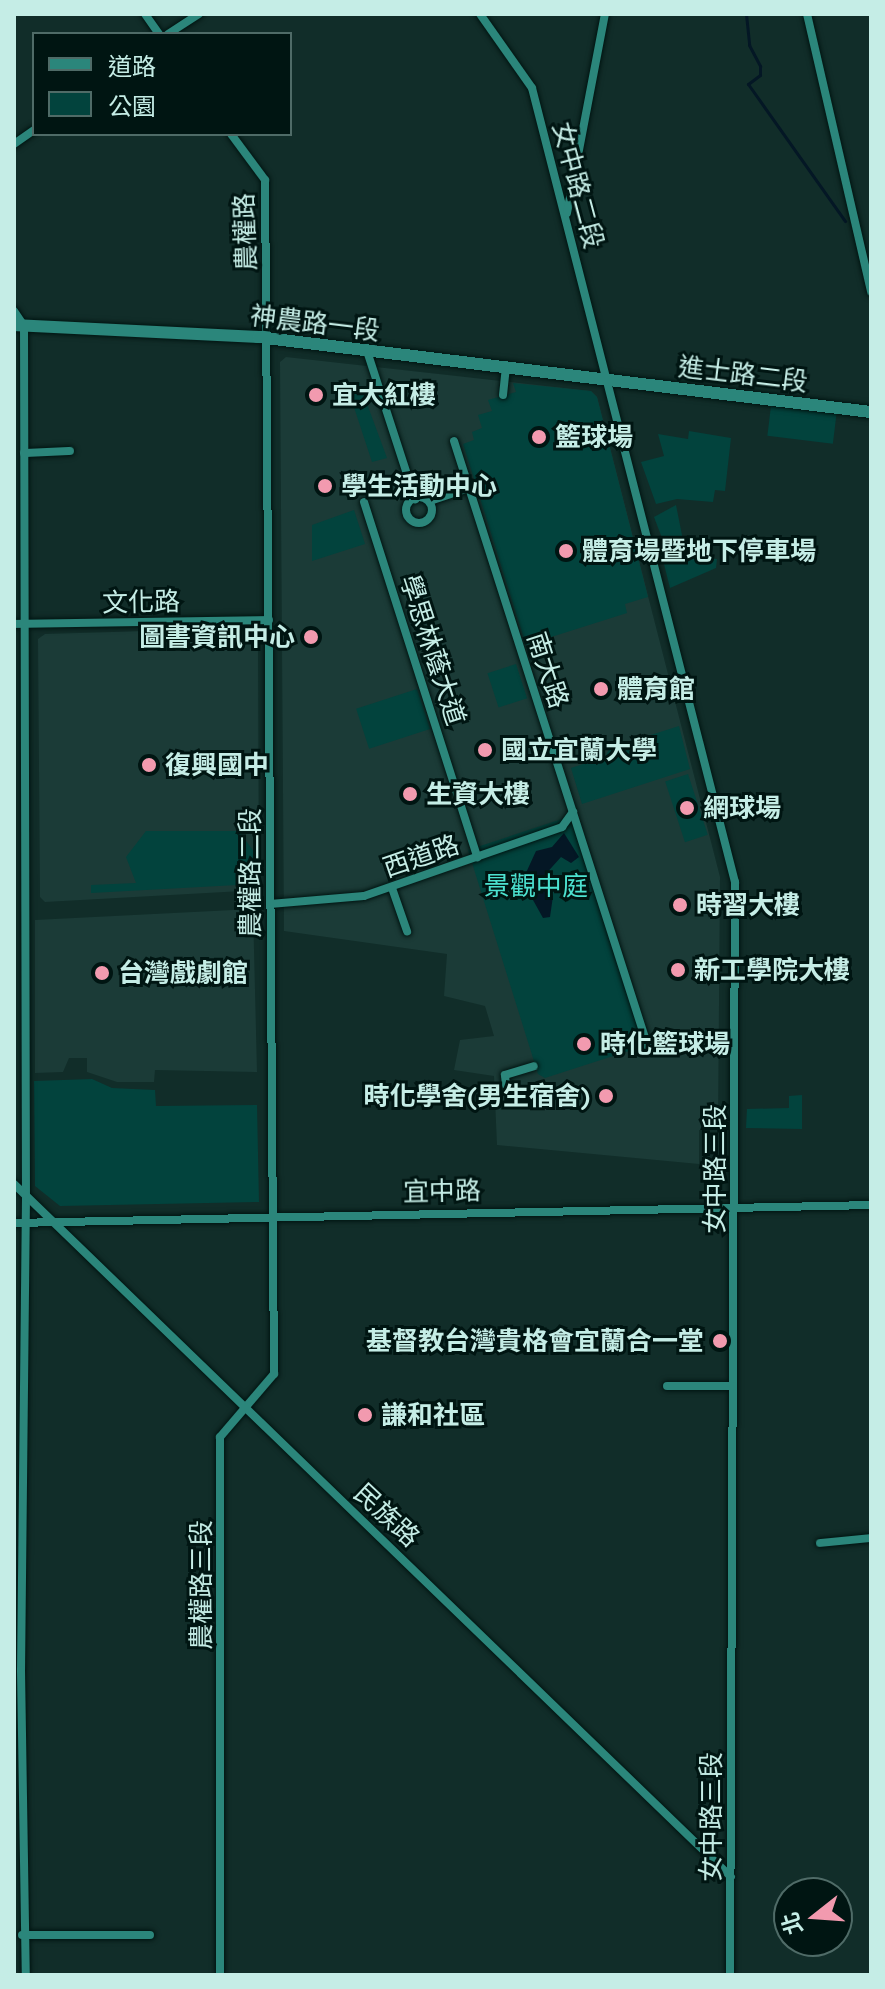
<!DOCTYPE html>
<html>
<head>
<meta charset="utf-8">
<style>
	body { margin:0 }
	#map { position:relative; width:885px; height:1989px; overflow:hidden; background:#112d29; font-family:Quicksand,"Noto Sans TC",sans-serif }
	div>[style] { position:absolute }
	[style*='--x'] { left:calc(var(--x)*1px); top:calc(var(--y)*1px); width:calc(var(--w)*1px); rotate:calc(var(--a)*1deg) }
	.built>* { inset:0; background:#1b3b37 }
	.green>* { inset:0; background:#02433d; transform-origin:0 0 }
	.water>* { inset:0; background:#041725 }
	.stream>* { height:3px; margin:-1.5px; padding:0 1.5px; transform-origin:1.5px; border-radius:1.5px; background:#041725 }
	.roads { filter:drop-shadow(0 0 2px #001512) drop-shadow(0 0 2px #001512) }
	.street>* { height:8px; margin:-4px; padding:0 4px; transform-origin:4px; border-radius:4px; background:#2b867b }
	.street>.ring { margin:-4px; padding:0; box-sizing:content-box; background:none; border:8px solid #2b867b; border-radius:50% }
	.secondary>* { height:12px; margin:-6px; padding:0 6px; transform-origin:6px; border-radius:6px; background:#2b867b }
	.dots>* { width:22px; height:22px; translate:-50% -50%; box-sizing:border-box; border:4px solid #001512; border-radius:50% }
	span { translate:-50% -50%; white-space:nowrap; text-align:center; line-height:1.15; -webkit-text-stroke:6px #001512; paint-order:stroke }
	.street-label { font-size:26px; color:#c5ede6 }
	.poi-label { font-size:26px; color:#c5ede6; font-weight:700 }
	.left { translate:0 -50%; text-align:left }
	.right { translate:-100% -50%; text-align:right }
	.park-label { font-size:26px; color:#4ce2d0 }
	.frame { position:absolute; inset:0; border:16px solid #c5ede6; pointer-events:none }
	.legend { position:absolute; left:32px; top:32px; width:260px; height:104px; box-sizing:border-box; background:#001512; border:2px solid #4f6b67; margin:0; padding:10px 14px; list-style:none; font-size:24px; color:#c5ede6 }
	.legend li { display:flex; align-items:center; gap:16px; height:40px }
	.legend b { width:40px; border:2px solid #4f6b67 }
	.north { position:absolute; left:773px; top:1877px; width:80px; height:80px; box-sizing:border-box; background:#001512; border:2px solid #4f6b67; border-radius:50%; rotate:253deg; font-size:22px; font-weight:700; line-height:32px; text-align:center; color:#c5ede6 }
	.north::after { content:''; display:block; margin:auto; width:28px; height:36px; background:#f29aaf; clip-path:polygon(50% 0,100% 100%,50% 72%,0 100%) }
</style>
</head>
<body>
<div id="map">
	<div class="built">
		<i style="clip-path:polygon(286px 357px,591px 391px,597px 397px,720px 877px,718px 1129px,699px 1130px,699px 1164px,497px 1145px,494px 1076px,454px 1070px,460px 1040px,494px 1036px,485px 1006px,444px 996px,447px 954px,284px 931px,280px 362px)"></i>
		<i style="clip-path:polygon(213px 629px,258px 632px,259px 890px,45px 902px,40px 897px,38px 639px,45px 634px,180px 630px,205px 635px)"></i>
		<i style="clip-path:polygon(253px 909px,257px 1072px,155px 1070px,154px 1082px,117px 1082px,87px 1072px,87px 1058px,69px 1058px,63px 1072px,35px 1073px,35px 920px)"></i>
	</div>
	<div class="green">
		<i style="clip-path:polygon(359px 382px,387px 458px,372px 462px,347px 386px)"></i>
		<i style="clip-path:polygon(513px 383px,591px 391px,597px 397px,648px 597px,625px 604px,627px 613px,526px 645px,463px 444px,474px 440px,472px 432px,482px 428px,478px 415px,492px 411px,488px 400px,516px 392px)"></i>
		<i style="left:771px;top:406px;width:66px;height:30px;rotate:7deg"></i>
		<i style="clip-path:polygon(689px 431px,731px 438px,725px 491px,715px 490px,713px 502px,677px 499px,656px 504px,641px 462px,664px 456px,658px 434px,688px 439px)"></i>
		<i style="clip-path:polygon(676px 505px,684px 545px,667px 551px,654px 517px)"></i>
		<i style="clip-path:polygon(354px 510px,365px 544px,312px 561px,312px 525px)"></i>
		<i style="clip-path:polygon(683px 556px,717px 559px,716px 568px,670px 588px,664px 564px)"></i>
		<i style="left:516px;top:664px;width:36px;height:30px;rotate:72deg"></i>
		<i style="left:417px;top:689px;width:42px;height:64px;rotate:72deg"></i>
		<i style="clip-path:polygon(679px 726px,690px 769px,582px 804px,571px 768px,605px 757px,610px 748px)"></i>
		<i style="left:688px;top:774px;width:64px;height:24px;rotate:72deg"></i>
		<i style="clip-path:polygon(571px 816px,642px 1039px,638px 1048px,545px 1078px,538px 1074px,468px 850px)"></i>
		<i style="clip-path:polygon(146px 831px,239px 831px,254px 852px,256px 863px,247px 878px,255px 878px,255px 884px,91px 893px,91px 885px,136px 883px,126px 857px)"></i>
		<i style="clip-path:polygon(92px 1079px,112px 1088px,155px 1090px,156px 1106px,257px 1105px,259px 1202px,60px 1206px,35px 1186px,34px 1081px)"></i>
		<i style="clip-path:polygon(802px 1095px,802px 1129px,746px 1128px,747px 1109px,789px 1108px,789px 1096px)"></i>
	</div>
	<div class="water">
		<i style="clip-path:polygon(564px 833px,579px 857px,571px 863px,561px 857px,543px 877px,541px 886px,553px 896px,550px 917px,543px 918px,528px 891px,514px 892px,511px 880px,525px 875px,536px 851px,552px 847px)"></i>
	</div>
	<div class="stream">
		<i style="--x:746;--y:14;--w:31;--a:84"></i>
		<i style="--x:749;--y:45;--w:24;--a:62"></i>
		<i style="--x:760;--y:66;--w:9;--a:90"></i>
		<i style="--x:760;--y:75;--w:15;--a:143"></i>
		<i style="--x:748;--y:84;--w:168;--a:54.7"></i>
	</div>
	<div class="roads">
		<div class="street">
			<i style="--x:145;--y:14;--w:24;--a:55"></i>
			<i style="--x:480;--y:14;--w:90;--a:54.9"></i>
			<i style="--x:532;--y:88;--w:820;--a:75.66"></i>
			<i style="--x:735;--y:882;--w:1093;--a:90.26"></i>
			<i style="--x:807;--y:14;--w:285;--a:77"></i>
			<i style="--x:168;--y:34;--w:37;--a:-33"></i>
			<i style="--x:14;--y:144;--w:24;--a:-35"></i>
			<i style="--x:567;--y:213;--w:203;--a:-79.2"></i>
			<i style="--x:14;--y:311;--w:18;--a:56"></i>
			<i style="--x:24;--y:326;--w:870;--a:89.87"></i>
			<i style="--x:26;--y:1196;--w:474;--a:90.6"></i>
			<i style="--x:21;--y:1670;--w:305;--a:89.1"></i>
			<i style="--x:367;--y:351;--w:156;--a:72"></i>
			<i style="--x:503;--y:395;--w:27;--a:-84"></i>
			<i style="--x:454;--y:441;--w:636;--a:72.25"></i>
			<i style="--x:24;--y:453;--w:46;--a:-2.5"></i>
			<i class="ring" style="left:406px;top:497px;width:18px;height:18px"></i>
			<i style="--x:430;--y:501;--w:41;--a:-18.4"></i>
			<i style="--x:364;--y:502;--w:373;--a:72.3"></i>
			<i style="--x:14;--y:624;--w:255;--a:-0.9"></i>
			<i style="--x:392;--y:888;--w:46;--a:70.8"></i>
			<i style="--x:270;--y:904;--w:94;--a:-4.9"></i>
			<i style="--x:364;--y:896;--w:210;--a:-19.2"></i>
			<i style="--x:562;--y:827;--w:19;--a:-54"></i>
			<i style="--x:506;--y:1085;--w:10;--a:-96"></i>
			<i style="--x:505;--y:1075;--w:30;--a:-17"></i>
			<i style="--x:14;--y:1184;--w:997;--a:44.02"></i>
			<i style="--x:14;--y:1223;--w:857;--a:-1.2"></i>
			<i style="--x:667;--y:1386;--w:66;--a:0"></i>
			<i style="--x:820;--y:1543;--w:51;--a:-5.6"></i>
			<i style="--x:22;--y:1935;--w:128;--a:0"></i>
			<i style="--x:220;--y:1975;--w:538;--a:-90"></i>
			<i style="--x:220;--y:1437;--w:83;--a:-49.4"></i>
			<i style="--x:274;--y:1374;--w:1194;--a:-90.43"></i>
			<i style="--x:265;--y:180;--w:57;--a:-126.5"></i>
		</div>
		<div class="secondary">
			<i style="--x:14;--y:325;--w:244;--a:2.8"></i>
			<i style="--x:258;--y:337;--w:618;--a:6.98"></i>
		</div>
	</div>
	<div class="dots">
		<i style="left:316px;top:395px;background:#f29aaf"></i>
		<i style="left:539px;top:437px;background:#f29aaf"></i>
		<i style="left:325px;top:486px;background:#f29aaf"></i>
		<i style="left:566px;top:551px;background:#f29aaf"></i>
		<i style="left:311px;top:637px;background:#f29aaf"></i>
		<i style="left:601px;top:689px;background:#f29aaf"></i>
		<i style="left:485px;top:750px;background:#f29aaf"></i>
		<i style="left:149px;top:765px;background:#f29aaf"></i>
		<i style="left:410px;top:794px;background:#f29aaf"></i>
		<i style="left:687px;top:808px;background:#f29aaf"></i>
		<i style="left:680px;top:905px;background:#f29aaf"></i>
		<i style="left:678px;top:970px;background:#f29aaf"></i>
		<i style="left:102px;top:973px;background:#f29aaf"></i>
		<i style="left:584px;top:1044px;background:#f29aaf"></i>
		<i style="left:606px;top:1096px;background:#f29aaf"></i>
		<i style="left:720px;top:1341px;background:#f29aaf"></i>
		<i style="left:365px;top:1415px;background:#f29aaf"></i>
	</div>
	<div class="street-label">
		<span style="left:578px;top:185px;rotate:75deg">女中路二段</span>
		<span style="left:245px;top:232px;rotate:-92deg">農權路</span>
		<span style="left:315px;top:323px;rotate:7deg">神農路一段</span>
		<span style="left:743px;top:374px;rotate:7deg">進士路二段</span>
		<span style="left:141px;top:602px;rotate:-1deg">文化路</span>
		<span style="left:433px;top:650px;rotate:72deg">學思林蔭大道</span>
		<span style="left:548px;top:670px;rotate:72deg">南大路</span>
		<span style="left:421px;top:856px;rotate:-19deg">西道路</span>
		<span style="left:250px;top:873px;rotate:-90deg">農權路二段</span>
		<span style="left:715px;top:1169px;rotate:-90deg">女中路三段</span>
		<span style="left:442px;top:1191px;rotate:-1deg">宜中路</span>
		<span style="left:387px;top:1515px;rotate:43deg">民族路</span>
		<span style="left:201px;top:1585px;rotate:-90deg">農權路三段</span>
		<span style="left:711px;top:1817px;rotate:-90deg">女中路三段</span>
	</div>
	<div class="poi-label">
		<span class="left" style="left:332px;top:395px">宜大紅樓</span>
		<span class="left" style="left:555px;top:437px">籃球場</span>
		<span class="left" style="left:341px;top:486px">學生活動中心</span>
		<span class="left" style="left:582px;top:551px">體育場暨地下停車場</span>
		<span class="right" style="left:295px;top:637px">圖書資訊中心</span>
		<span class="left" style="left:617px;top:689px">體育館</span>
		<span class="left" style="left:501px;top:750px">國立宜蘭大學</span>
		<span class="left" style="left:165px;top:765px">復興國中</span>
		<span class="left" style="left:426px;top:794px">生資大樓</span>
		<span class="left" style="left:703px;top:808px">網球場</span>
		<span class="left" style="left:696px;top:905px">時習大樓</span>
		<span class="left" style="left:694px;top:970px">新工學院大樓</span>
		<span class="left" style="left:118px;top:973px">台灣戲劇館</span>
		<span class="left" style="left:600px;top:1044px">時化籃球場</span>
		<span class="right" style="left:590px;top:1096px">時化學舍(男生宿舍)</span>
		<span class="right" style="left:704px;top:1341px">基督教台灣貴格會宜蘭合一堂</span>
		<span class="left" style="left:381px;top:1415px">謙和社區</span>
	</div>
	<div class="park-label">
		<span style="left:536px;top:886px">景觀中庭</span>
	</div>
	<div class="frame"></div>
	<ul class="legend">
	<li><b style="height:10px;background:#2b867b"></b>道路</li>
	<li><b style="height:22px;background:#02433d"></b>公園</li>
	</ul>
	<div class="north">北</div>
</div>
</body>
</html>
